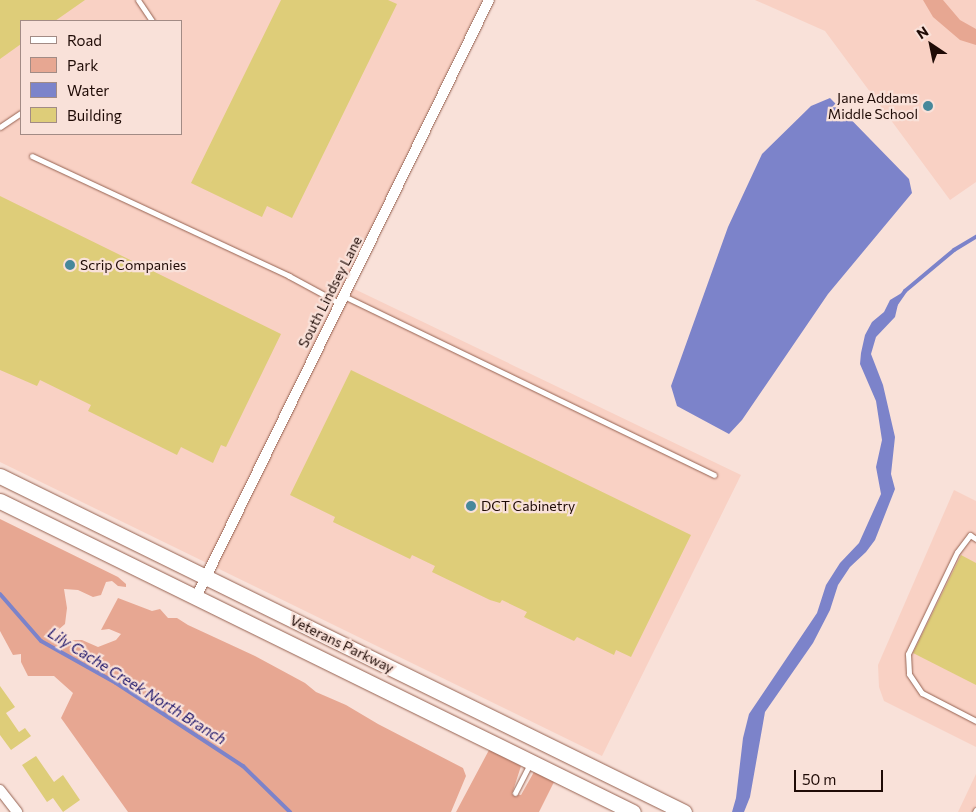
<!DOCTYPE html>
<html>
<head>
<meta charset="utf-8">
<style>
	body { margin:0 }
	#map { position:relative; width:976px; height:812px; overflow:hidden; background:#f9e1d9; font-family:Commissioner,sans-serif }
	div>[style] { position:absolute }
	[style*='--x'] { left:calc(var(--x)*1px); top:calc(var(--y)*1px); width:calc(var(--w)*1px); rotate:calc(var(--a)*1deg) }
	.built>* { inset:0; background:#f9d1c4 }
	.green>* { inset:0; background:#e7a792 }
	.water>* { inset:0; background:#7c83ca }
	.stream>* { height:4px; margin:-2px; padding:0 2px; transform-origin:2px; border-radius:2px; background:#7c83ca }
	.building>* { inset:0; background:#decd79 }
	.roads { filter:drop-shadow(0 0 1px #956251) drop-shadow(0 0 1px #956251) }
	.lane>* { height:5px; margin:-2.5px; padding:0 2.5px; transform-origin:2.5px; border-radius:2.5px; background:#fff }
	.street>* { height:10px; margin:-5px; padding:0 5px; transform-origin:5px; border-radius:5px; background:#fff }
	.secondary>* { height:15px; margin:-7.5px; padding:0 7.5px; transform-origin:7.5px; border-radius:7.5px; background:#fff }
	.dots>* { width:14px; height:14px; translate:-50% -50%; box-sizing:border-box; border:2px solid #f9e1d9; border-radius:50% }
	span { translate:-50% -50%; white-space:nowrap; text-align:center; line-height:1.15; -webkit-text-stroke:4.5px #f9e1d9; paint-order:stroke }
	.poi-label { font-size:14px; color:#1f0b06 }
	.right { translate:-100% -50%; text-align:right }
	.left { translate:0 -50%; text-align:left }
	.street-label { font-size:14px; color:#1f0b06 }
	.water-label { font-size:15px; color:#221a6d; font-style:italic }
	.legend { position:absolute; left:20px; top:20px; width:162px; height:115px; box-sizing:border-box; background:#f9e1d9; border:1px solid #a28b85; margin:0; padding:6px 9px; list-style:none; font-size:15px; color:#1f0b06 }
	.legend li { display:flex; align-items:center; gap:10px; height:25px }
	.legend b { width:25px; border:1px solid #a28b85 }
	.north { position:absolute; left:906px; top:20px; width:50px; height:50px; -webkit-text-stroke:4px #f9e1d9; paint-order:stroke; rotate:326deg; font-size:14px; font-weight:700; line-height:20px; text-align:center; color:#1f0b06 }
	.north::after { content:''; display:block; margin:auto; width:18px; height:22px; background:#1f0b06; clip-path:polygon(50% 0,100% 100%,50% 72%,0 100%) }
	.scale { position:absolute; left:794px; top:770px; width:89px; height:22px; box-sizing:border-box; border:2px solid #1f0b06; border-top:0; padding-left:6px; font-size:15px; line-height:18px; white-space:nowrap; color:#1f0b06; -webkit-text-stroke:4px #f9e1d9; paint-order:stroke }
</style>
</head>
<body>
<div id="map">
	<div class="built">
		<i style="clip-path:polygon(evenodd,0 0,482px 0,344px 284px,741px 475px,602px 756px,0 462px,0 0,21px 21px,181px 21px,181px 134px,21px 134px,21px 21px)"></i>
		<i style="clip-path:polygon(755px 0,976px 0,976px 182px,950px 200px,825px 31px)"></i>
		<i style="clip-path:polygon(954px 490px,976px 501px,976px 747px,884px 701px,879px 687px,878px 665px)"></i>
		<i style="clip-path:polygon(976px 774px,976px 812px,958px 812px)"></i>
	</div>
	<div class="green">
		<i style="clip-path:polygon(923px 0,943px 0,960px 20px,976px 29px,976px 45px,960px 40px,933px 17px)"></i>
		<i style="clip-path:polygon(0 519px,118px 577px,126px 584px,126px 587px,118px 586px,112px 581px,106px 582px,101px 595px,93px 597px,78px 590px,64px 589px,67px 608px,65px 624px,51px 636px,62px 640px,82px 640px,98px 647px,116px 640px,121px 634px,109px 629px,101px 630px,118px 598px,152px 611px,160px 609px,168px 618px,177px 618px,188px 625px,255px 656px,305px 683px,316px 692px,346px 705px,378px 724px,463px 768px,466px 776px,451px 812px,128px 812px,61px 718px,73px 693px,54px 676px,28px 676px,21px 662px,21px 654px,13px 655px,0 631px)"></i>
		<i style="clip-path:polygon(489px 750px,521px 766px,512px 794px,521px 795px,534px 772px,554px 782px,539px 812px,456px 812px)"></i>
	</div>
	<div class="water">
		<i style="clip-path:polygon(830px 98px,909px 179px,912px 193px,828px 294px,742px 420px,729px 434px,677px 406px,671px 386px,728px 227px,762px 154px,811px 106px)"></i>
		<i style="clip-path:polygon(905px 291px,899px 300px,895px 317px,876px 337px,871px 354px,883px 385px,895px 437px,891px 474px,895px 489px,875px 540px,866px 552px,850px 567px,838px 585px,830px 610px,813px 643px,765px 712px,750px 797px,744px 812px,732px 812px,736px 798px,743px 738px,749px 714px,817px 613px,826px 585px,840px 563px,859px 543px,881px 494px,876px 467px,882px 440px,876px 401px,860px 364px,861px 353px,865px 335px,872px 322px,884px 312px,890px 300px)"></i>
	</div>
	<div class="stream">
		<i style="--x:896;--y:304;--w:16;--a:-55"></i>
		<i style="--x:905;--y:291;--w:64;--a:-39.9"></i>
		<i style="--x:954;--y:250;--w:26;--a:-31"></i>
		<i style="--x:0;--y:594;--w:62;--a:48.9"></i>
		<i style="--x:41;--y:641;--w:86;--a:29.2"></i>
		<i style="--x:116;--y:683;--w:152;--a:33.2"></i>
		<i style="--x:243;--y:766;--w:66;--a:44.4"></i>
	</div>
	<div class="building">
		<i style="clip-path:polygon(0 0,85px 0,55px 21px,21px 21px,21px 44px,0 59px)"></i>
		<i style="clip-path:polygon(281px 0,388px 0,397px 4px,292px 218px,267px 206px,262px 217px,191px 183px)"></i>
		<i style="clip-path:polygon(0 196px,281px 334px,226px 447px,221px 445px,213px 463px,181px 447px,177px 455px,88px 411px,91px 405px,40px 380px,37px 386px,0 370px)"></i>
		<i style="clip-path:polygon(351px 370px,691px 535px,631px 657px,616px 650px,614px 655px,577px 637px,574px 641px,524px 617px,527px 612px,502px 600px,500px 603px,490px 600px,432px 572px,435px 566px,412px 555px,410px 559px,333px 522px,335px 517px,290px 495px)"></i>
		<i style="clip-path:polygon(961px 555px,976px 563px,976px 685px,913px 653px)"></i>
		<i style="clip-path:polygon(0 686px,15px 707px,6px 713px,19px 732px,25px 728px,31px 736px,11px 750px,0 735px)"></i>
		<i style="clip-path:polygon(36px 756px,54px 782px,63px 775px,80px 800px,63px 812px,53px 798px,47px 802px,22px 765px)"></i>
	</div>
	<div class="roads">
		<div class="lane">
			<i style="--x:138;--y:0;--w:25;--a:56"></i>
			<i style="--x:0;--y:127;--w:25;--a:-34"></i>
			<i style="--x:32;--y:156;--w:284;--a:25"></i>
			<i style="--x:289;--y:276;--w:57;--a:28.4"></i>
			<i style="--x:344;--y:296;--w:411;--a:25.8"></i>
			<i style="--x:976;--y:539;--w:7;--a:-146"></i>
			<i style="--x:970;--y:535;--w:21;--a:127"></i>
			<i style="--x:957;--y:552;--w:113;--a:115.7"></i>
			<i style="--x:908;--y:654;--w:20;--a:87"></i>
			<i style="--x:909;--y:674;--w:23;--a:56"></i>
			<i style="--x:922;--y:693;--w:61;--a:27.4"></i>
			<i style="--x:515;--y:793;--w:33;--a:-63"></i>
			<i style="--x:975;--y:812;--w:2;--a:-63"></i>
		</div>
		<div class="street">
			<i style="--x:196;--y:597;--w:665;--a:-63.86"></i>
			<i style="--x:0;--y:790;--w:28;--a:52"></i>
		</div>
		<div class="secondary">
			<i style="--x:0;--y:476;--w:762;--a:26.16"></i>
			<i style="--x:0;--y:501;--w:705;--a:26.17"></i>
		</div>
	</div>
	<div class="dots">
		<i style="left:928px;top:106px;background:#47889b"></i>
		<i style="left:70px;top:265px;background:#47889b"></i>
		<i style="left:471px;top:506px;background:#47889b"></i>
	</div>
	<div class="poi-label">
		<span class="right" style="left:918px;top:106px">Jane Addams<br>Middle School</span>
		<span class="left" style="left:80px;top:265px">Scrip Companies</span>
		<span class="left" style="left:481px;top:506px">DCT Cabinetry</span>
	</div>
	<div class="street-label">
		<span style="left:330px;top:292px;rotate:-63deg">South Lindsey Lane</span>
		<span style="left:342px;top:644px;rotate:26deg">Veterans Parkway</span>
	</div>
	<div class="water-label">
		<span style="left:137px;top:686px;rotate:32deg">Lily Cache Creek North Branch</span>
	</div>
	<ul class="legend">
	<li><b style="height:6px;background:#fff"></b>Road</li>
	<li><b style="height:14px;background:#e7a792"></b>Park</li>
	<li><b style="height:14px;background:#7c83ca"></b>Water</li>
	<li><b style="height:14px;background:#decd79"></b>Building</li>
	</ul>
	<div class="north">N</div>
	<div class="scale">50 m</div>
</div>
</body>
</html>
